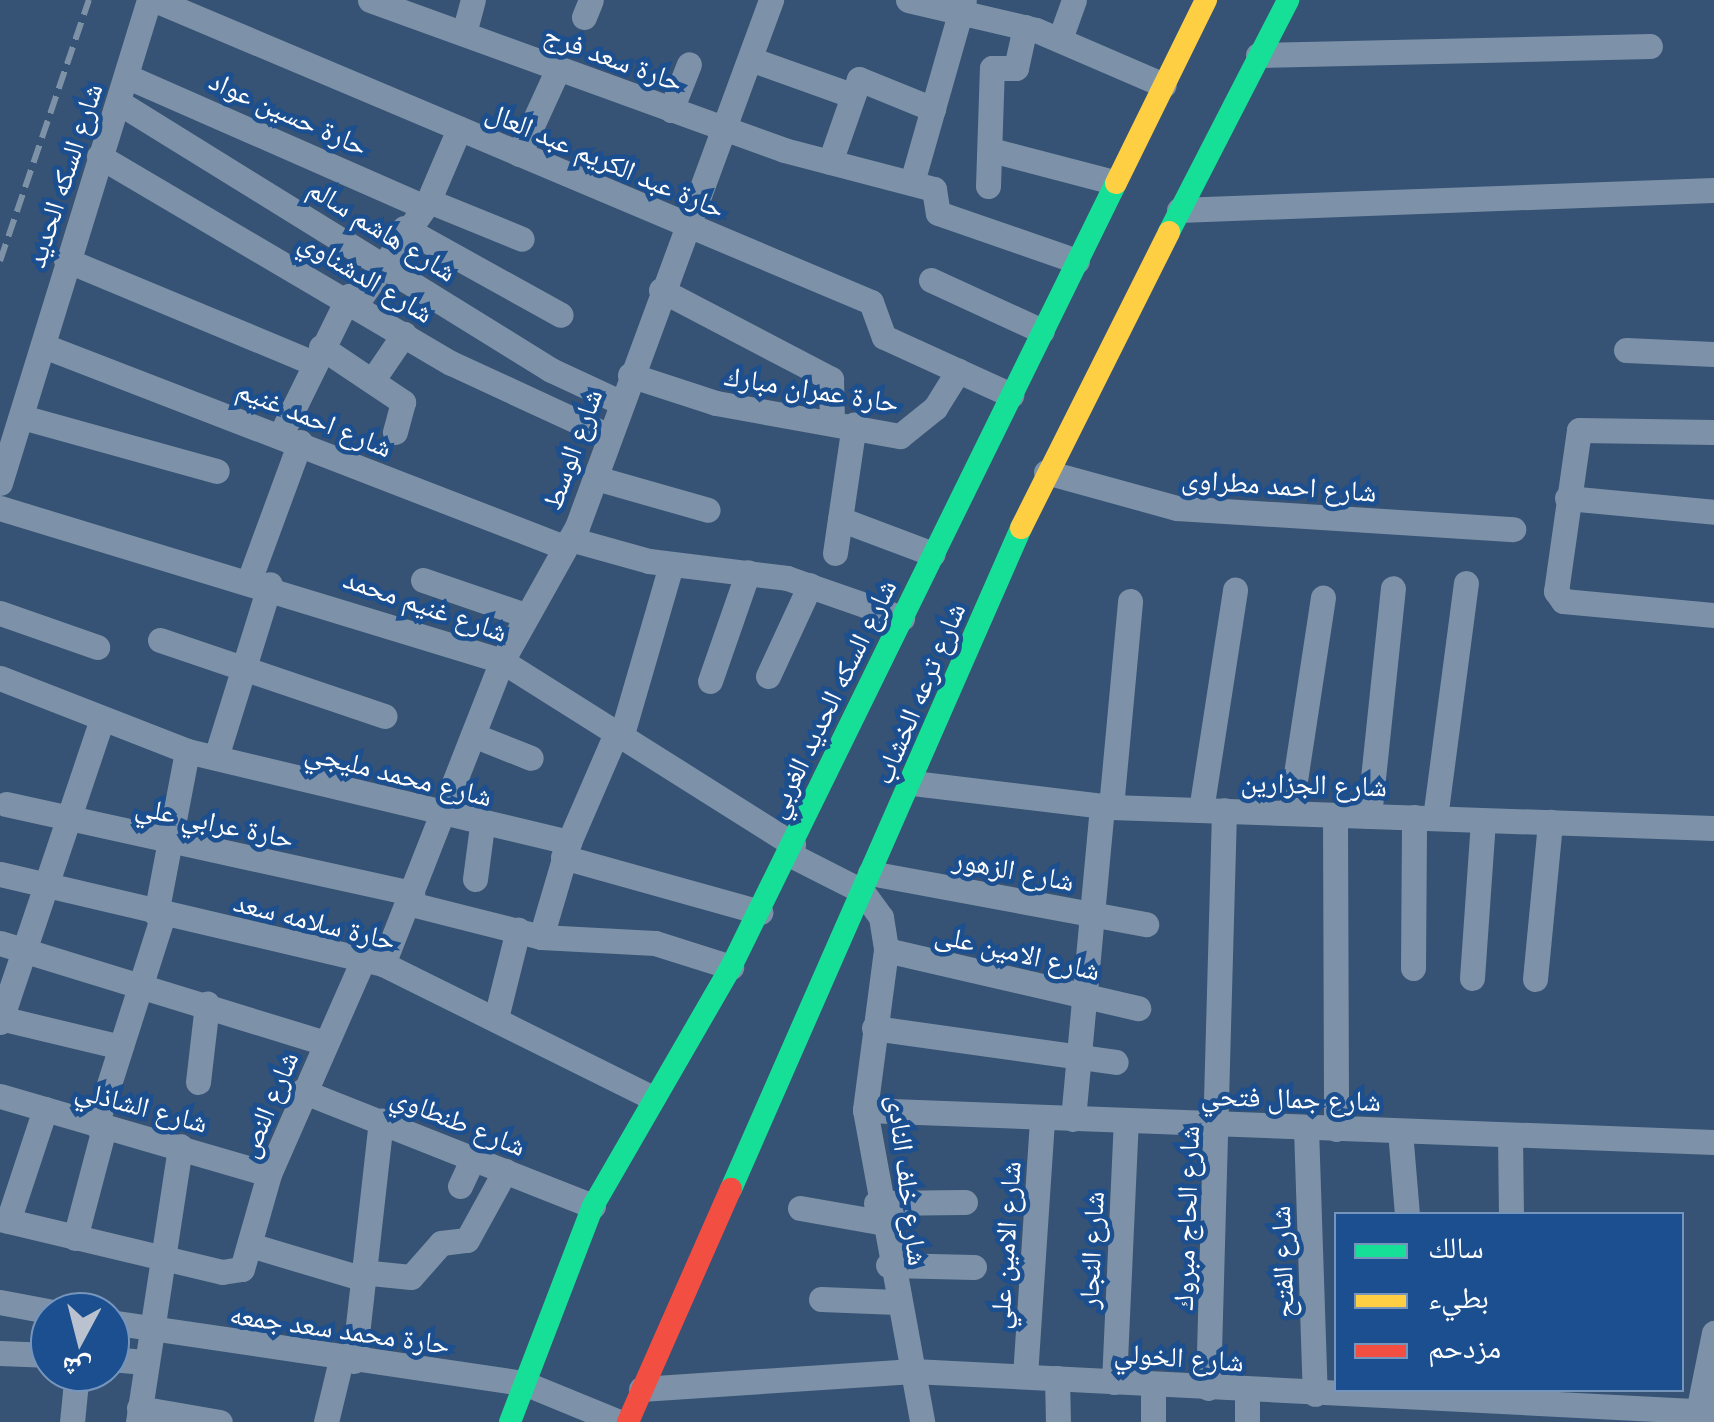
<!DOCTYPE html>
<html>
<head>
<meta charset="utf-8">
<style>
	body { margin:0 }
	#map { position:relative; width:1714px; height:1422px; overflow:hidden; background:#365274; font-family:Lato,"Noto Naskh Arabic",sans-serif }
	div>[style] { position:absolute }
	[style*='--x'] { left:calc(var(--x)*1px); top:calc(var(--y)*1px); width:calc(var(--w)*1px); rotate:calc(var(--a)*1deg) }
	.street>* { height:25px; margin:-12.5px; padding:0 12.5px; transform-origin:12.5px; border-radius:12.5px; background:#7d92a8 }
	.fast>* { height:22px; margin:-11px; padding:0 11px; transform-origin:11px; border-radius:11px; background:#16e098 }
	.slow>* { height:22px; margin:-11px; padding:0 11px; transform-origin:11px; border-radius:11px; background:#ffcf43 }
	.jam>* { height:22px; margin:-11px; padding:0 11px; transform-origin:11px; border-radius:11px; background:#f24e42 }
	.rail>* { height:6px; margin-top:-3px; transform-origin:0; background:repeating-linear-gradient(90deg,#7e92a7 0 18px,transparent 0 26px) }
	span { translate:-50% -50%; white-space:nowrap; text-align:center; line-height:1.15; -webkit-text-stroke:9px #1b4f8f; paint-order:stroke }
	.street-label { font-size:28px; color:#fff }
	.legend { position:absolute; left:1334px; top:1212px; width:350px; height:180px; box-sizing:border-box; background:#1b4f8f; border:2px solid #7695bc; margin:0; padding:12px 18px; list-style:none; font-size:30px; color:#fff }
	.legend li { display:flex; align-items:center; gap:20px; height:50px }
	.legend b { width:50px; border:2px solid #7695bc }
	.north { position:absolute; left:30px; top:1292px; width:100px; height:100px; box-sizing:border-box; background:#1b4f8f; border:2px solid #7695bc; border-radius:50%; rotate:187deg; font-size:28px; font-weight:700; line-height:40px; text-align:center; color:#fff }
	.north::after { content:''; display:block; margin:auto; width:35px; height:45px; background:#b9c2ce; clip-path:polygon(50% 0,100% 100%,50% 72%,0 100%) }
</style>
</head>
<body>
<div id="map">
	<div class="street">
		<i style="--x:155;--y:0;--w:777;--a:22.87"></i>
		<i style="--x:871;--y:302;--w:37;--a:70"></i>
		<i style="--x:884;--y:337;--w:140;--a:24.5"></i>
		<i style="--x:370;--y:0;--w:440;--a:19.9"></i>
		<i style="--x:784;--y:150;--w:155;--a:14.6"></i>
		<i style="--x:934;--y:189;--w:24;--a:81"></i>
		<i style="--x:938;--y:213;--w:147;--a:19.1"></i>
		<i style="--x:908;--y:0;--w:131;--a:13.2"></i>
		<i style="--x:1036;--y:30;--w:139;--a:23.3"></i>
		<i style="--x:584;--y:17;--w:18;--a:-68"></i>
		<i style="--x:464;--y:33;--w:34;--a:-75"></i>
		<i style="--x:1060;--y:39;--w:41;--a:-70.3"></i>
		<i style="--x:1258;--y:55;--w:392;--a:-1.3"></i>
		<i style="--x:750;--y:59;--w:107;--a:19.6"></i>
		<i style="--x:126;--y:76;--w:326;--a:23.7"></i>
		<i style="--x:118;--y:102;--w:509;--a:31.75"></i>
		<i style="--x:551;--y:370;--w:76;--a:24.9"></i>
		<i style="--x:671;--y:110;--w:49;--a:-68.6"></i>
		<i style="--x:995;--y:151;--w:122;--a:14.7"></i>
		<i style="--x:519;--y:154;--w:94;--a:-65.4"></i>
		<i style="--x:99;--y:156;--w:408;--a:30.5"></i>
		<i style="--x:451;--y:363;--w:174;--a:24.8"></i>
		<i style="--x:830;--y:162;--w:88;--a:-70.7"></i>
		<i style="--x:859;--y:79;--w:80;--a:22.1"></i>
		<i style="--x:912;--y:182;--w:189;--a:-74.1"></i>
		<i style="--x:988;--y:186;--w:118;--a:-88.1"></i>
		<i style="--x:992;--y:68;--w:24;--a:0"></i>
		<i style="--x:1016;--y:68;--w:42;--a:-77.6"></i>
		<i style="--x:429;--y:201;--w:100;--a:22.2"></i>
		<i style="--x:1179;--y:210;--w:535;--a:-2.14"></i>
		<i style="--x:404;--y:228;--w:179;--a:29"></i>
		<i style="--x:66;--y:260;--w:268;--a:22.6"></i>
		<i style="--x:931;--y:280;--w:122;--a:24.7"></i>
		<i style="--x:661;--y:290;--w:192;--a:27.6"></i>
		<i style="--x:831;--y:379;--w:43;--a:88.7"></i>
		<i style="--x:358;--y:301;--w:119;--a:-54.6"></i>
		<i style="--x:427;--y:204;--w:82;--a:-66.9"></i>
		<i style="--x:44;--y:346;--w:557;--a:21.13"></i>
		<i style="--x:321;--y:347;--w:99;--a:33.9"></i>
		<i style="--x:403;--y:402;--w:31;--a:105"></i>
		<i style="--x:1626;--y:350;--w:88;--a:2.6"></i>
		<i style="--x:630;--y:375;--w:90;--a:18"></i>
		<i style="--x:716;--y:403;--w:187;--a:10.2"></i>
		<i style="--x:900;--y:436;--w:45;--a:-38.7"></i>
		<i style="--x:935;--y:408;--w:44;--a:-58.1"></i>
		<i style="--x:372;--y:381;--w:57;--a:-55.8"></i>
		<i style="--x:22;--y:417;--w:202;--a:15.5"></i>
		<i style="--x:1714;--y:432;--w:135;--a:-179.2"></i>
		<i style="--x:1579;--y:430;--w:163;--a:98.1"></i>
		<i style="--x:1556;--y:591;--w:12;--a:55"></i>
		<i style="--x:1563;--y:601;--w:152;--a:5.3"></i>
		<i style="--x:281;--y:434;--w:154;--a:-63.8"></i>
		<i style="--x:1046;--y:472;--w:136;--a:15.4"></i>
		<i style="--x:1177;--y:508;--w:337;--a:3.6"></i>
		<i style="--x:596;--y:478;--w:116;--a:15.9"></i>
		<i style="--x:0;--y:483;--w:505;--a:-72.86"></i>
		<i style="--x:1567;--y:498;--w:148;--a:5.4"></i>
		<i style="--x:0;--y:508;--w:525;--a:16.95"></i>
		<i style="--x:502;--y:661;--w:344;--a:32.2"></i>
		<i style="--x:840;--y:519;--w:99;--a:20.6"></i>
		<i style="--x:570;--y:539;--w:82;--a:15.6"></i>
		<i style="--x:649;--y:561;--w:139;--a:7"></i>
		<i style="--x:787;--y:578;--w:122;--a:19.2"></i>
		<i style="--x:835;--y:553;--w:130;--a:-81.6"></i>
		<i style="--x:250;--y:578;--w:145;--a:-69.8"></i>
		<i style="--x:423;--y:580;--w:108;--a:18.9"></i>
		<i style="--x:0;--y:613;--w:103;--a:19.3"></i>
		<i style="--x:160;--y:640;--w:237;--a:18.7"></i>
		<i style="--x:768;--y:676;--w:100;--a:-65.2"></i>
		<i style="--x:0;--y:678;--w:201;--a:21.3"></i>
		<i style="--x:187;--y:751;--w:393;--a:13.4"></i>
		<i style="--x:710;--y:681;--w:115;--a:-70.8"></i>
		<i style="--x:622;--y:734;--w:176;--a:-73.8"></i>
		<i style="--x:473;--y:735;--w:62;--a:21.6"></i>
		<i style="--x:216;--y:757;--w:181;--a:-72.7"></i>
		<i style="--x:913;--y:783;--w:199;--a:6.9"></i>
		<i style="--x:1111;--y:807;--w:603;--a:1.99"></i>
		<i style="--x:6;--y:804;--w:416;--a:12.4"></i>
		<i style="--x:1111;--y:807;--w:207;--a:-84.7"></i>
		<i style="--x:1201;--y:810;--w:223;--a:-81.2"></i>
		<i style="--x:1290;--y:813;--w:218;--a:-81.3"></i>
		<i style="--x:1335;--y:815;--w:314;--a:89.8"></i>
		<i style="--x:1369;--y:816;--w:229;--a:-84"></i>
		<i style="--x:1435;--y:818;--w:237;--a:-82.5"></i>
		<i style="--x:789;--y:854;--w:82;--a:26.9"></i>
		<i style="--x:862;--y:891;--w:32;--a:54"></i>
		<i style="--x:881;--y:917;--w:33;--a:81"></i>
		<i style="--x:886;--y:950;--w:161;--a:97.5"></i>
		<i style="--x:865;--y:1110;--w:317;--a:79.6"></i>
		<i style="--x:563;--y:857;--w:205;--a:15.6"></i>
		<i style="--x:870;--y:873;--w:281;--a:10.5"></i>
		<i style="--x:0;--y:874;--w:393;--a:13.2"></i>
		<i style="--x:383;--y:964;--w:301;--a:26.4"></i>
		<i style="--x:475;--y:879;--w:53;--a:-82.5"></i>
		<i style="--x:407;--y:903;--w:138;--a:14.2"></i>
		<i style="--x:541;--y:937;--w:114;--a:3"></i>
		<i style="--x:655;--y:943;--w:80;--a:17.5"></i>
		<i style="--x:156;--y:914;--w:166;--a:-79.2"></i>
		<i style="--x:541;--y:937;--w:99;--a:-73.6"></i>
		<i style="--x:569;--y:842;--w:121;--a:-66.6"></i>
		<i style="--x:0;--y:943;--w:341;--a:17.1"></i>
		<i style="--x:886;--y:950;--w:259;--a:13"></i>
		<i style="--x:383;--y:964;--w:326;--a:-68.6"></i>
		<i style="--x:502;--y:661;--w:154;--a:-60.8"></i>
		<i style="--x:577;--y:527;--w:562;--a:-69.79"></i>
		<i style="--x:1413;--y:968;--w:151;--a:-89.6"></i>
		<i style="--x:1472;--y:978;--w:158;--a:-86"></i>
		<i style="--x:1535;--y:979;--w:158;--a:-84.5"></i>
		<i style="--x:497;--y:1014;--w:87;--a:-76"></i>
		<i style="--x:0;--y:1018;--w:124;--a:13.5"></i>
		<i style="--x:0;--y:1022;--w:320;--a:-71.4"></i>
		<i style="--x:874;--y:1028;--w:244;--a:8"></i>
		<i style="--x:198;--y:1082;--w:79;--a:-83.4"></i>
		<i style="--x:302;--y:1091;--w:313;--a:21.6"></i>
		<i style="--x:0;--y:1096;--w:280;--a:16.2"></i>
		<i style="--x:865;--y:1110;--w:850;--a:2.16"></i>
		<i style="--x:1073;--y:1119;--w:315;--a:-84.7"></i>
		<i style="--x:96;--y:1125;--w:220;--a:-72.3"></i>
		<i style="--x:1306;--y:1128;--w:266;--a:88.1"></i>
		<i style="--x:1400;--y:1131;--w:83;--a:85.2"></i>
		<i style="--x:1510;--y:1135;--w:79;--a:89.3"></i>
		<i style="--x:460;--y:1186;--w:31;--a:-65"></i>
		<i style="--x:876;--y:1203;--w:89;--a:-0.6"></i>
		<i style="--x:800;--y:1208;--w:80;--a:10"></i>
		<i style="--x:0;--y:1219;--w:228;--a:13.4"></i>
		<i style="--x:222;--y:1272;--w:20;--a:-9"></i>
		<i style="--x:242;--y:1269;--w:99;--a:-74.1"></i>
		<i style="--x:269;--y:1174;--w:236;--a:-66.3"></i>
		<i style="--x:8;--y:1221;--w:118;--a:-71.7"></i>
		<i style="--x:75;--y:1238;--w:114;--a:-75.2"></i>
		<i style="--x:250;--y:1245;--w:116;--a:16.6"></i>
		<i style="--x:888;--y:1265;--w:86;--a:1.3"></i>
		<i style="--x:361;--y:1272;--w:50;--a:5.7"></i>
		<i style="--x:411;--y:1277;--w:45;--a:-48.6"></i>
		<i style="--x:441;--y:1243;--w:26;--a:-7"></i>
		<i style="--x:467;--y:1240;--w:79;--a:-61.2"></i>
		<i style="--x:821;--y:1299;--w:76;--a:2.3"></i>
		<i style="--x:0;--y:1302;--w:54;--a:10.7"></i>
		<i style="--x:110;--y:1322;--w:418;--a:8.4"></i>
		<i style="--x:524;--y:1383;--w:103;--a:22.3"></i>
		<i style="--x:0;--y:1353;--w:50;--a:2.3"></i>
		<i style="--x:110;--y:1359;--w:35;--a:5"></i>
		<i style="--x:354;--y:1361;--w:242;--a:-83.6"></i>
		<i style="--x:1025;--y:1376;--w:259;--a:-86.2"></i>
		<i style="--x:1057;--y:1378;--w:44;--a:88.7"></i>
		<i style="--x:1114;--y:1382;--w:261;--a:-87.4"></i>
		<i style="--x:1153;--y:1385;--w:37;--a:90"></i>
		<i style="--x:1208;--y:1388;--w:578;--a:-88.41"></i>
		<i style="--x:641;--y:1389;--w:273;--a:-3.8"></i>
		<i style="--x:913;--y:1371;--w:802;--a:2.93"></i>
		<i style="--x:1247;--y:1391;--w:31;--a:90"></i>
		<i style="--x:139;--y:1408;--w:82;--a:9.8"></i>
		<i style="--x:72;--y:1422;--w:50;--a:-84.3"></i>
		<i style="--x:138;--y:1422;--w:279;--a:-81.3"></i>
		<i style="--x:326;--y:1422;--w:64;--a:-76.4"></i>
		<i style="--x:1696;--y:1422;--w:91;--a:-78.6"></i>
	</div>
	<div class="fast">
		<i style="--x:1169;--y:232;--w:261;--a:-62.8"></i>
		<i style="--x:731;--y:1189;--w:722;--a:-66.31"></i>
		<i style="--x:510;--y:1422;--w:231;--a:-69"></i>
		<i style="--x:593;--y:1206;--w:276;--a:-60"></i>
		<i style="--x:731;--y:967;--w:873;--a:-63.85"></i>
	</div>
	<div class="slow">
		<i style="--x:1116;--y:183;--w:204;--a:-63.8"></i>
		<i style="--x:1021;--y:528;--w:331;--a:-63.4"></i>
	</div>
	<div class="jam">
		<i style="--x:628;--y:1422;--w:255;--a:-66.2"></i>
	</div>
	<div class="rail">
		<i style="--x:0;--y:261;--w:276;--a:-71.2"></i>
	</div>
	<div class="street-label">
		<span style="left:614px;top:57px;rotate:20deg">حارة سعد فرج</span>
		<span style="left:289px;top:112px;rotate:24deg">حارة حسين عواد</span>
		<span style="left:606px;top:159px;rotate:23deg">حارة عبد الكريم عبد العال</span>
		<span style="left:63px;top:175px;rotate:-72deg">شارع السكه الحديد</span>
		<span style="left:383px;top:229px;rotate:32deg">شارع هاشم سالم</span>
		<span style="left:367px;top:276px;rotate:31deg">شارع الدشناوي</span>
		<span style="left:812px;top:388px;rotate:9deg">حارة عمران مبارك</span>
		<span style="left:315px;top:417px;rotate:22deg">شارع احمد غنيم</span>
		<span style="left:571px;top:449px;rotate:-70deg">شارع الوسط</span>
		<span style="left:1279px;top:484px;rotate:4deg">شارع احمد مطراوى</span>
		<span style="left:426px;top:604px;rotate:19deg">شارع غنيم محمد</span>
		<span style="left:918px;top:693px;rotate:-67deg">شارع ترعه الخشاب</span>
		<span style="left:830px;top:698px;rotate:-64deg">شارع السكه الحديد الغربي</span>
		<span style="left:399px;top:773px;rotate:14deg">شارع محمد مليجي</span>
		<span style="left:1314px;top:783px;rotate:2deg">شارع الجزارين</span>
		<span style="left:215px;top:821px;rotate:12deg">حارة عرابي علي</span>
		<span style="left:1014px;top:869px;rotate:11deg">شارع الزهور</span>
		<span style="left:315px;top:920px;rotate:14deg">حارة سلامه سعد</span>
		<span style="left:1018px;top:951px;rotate:13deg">شارع الامين على</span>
		<span style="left:1291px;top:1097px;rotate:2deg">شارع جمال فتحي</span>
		<span style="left:267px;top:1104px;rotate:-67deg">شارع النص</span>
		<span style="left:142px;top:1105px;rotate:15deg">شارع الشاذلي</span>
		<span style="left:459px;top:1120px;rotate:22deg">شارع طنطاوي</span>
		<span style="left:909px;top:1180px;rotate:83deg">شارع خلف النادى</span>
		<span style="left:1185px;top:1218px;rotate:-88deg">شارع الحاج مبروك</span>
		<span style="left:1004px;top:1245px;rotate:-86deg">شارع الامين علي</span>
		<span style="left:1090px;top:1250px;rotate:-87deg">شارع النجار</span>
		<span style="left:1281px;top:1262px;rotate:-92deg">شارع الفتح</span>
		<span style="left:340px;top:1328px;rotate:8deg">حارة محمد سعد جمعه</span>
		<span style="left:1179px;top:1356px;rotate:4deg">شارع الخولي</span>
	</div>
	<ul class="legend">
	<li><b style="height:12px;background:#16e098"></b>سالك</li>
	<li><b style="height:12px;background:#ffcf43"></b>بطيء</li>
	<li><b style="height:12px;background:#f24e42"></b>مزدحم</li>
	</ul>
	<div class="north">ش</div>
</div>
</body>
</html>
